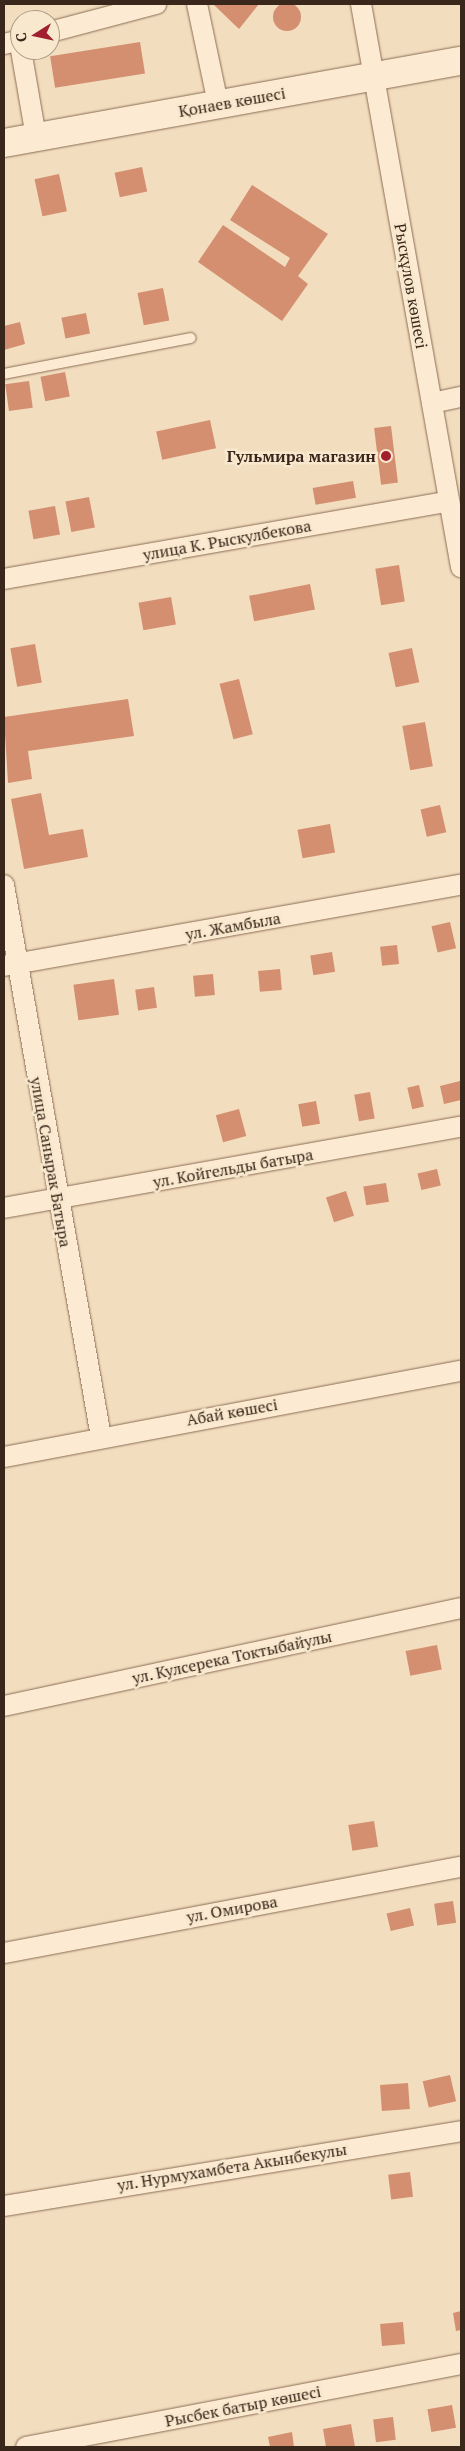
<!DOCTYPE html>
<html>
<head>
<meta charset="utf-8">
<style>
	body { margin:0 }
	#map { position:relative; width:465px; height:2451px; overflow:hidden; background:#f2ddbe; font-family:"PT Serif",serif }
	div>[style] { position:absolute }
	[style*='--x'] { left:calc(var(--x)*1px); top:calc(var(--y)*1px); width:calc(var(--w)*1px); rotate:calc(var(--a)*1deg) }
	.building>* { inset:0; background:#d38f70; transform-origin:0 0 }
	.round { border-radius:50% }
	.roads { filter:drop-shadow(0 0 1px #8c6c55) drop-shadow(0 0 1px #8c6c55) }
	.lane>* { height:10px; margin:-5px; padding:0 5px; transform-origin:5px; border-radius:5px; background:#fcebd2 }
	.street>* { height:20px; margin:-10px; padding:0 10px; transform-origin:10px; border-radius:10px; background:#fcebd2 }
	.secondary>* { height:28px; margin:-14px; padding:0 14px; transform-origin:14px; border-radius:14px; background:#fcebd2 }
	.dots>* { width:14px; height:14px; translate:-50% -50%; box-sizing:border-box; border:2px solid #f8e8ce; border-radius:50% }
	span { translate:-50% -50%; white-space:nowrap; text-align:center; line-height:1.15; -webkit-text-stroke:5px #f8e8ce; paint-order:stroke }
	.street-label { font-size:16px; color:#3a271b }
	.poi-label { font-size:16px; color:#3a271b; font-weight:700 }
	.right { translate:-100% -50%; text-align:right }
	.frame { position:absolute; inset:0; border:5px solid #3a271b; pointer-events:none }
	.north { position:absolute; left:10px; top:10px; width:50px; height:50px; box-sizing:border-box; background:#f8e8ce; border:1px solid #ac9b86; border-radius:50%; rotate:260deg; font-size:14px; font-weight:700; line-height:20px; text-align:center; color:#3a271b }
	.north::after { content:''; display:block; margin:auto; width:18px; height:22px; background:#a0202f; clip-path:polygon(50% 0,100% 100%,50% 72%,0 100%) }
</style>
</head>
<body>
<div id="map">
	<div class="building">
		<i class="round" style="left:273px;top:3px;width:28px;height:28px"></i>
		<i style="clip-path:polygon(213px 4px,259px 4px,239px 29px)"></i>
		<i style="left:140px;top:42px;width:32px;height:91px;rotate:81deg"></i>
		<i style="left:142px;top:167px;width:25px;height:28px;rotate:78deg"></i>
		<i style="left:59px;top:174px;width:38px;height:25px;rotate:78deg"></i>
		<i style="clip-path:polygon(252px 185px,328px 234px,298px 276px,308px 284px,282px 321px,198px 262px,223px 225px,285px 267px,290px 258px,230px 220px)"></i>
		<i style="left:163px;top:288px;width:33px;height:26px;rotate:79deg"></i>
		<i style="left:86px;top:313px;width:21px;height:25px;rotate:79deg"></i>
		<i style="clip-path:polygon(20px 322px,25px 344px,4px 350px,4px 326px)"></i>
		<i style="left:65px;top:372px;width:25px;height:25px;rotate:79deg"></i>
		<i style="left:29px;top:381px;width:27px;height:24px;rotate:82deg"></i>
		<i style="left:210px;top:420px;width:29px;height:55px;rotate:78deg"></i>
		<i style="left:391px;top:426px;width:57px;height:17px;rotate:83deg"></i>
		<i style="left:353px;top:481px;width:17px;height:41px;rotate:80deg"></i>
		<i style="left:89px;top:497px;width:31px;height:24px;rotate:79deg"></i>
		<i style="left:55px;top:506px;width:29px;height:27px;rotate:80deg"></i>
		<i style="left:399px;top:565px;width:37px;height:24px;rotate:81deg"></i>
		<i style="left:310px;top:584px;width:26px;height:62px;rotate:79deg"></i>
		<i style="left:171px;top:597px;width:28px;height:33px;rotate:80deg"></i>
		<i style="left:35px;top:644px;width:39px;height:25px;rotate:80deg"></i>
		<i style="left:412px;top:648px;width:35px;height:24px;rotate:78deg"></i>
		<i style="left:239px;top:679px;width:57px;height:20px;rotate:76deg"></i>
		<i style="clip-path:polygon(128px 699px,134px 736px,28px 751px,32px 779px,8px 783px,4px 717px)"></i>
		<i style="left:425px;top:722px;width:45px;height:23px;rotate:80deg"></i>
		<i style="clip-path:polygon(41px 793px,49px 835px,83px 829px,88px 857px,24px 869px,11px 799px)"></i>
		<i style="left:440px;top:805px;width:28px;height:20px;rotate:77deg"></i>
		<i style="left:330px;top:824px;width:29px;height:33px;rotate:80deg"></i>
		<i style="left:450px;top:922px;width:27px;height:19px;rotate:77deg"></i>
		<i style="left:397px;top:945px;width:19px;height:17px;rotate:84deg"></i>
		<i style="left:332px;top:952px;width:20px;height:22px;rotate:81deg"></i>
		<i style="left:280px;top:969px;width:21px;height:22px;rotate:85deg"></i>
		<i style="left:213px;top:974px;width:21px;height:20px;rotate:85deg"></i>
		<i style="left:114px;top:979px;width:36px;height:41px;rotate:82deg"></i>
		<i style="left:154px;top:987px;width:21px;height:19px;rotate:82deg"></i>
		<i style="clip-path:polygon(460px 1081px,461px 1100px,444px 1104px,440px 1086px)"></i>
		<i style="left:419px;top:1085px;width:22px;height:12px;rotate:77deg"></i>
		<i style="left:370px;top:1092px;width:27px;height:16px;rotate:80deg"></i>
		<i style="left:316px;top:1101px;width:23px;height:18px;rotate:80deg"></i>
		<i style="left:239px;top:1109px;width:28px;height:24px;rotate:75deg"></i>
		<i style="left:437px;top:1169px;width:17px;height:20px;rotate:77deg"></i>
		<i style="left:386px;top:1183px;width:19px;height:23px;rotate:81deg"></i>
		<i style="left:346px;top:1191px;width:26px;height:21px;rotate:72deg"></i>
		<i style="left:437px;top:1645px;width:25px;height:32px;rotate:79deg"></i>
		<i style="left:374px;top:1821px;width:26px;height:26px;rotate:81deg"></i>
		<i style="left:453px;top:1901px;width:22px;height:19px;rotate:82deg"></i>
		<i style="left:410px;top:1908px;width:18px;height:24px;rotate:77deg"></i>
		<i style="left:450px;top:2075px;width:27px;height:28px;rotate:77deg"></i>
		<i style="left:408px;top:2083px;width:26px;height:28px;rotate:86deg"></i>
		<i style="left:410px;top:2172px;width:25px;height:22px;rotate:83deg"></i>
		<i style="clip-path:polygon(461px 2311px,461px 2330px,456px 2331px,453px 2313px)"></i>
		<i style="left:403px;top:2322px;width:22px;height:23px;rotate:85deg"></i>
		<i style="left:452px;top:2405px;width:23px;height:25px;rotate:80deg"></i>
		<i style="left:393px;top:2417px;width:23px;height:20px;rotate:83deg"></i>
		<i style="clip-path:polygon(351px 2424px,355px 2447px,326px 2447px,323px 2429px)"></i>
		<i style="clip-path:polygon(292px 2432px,294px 2447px,270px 2447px,268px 2437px)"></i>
	</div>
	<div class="roads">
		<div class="lane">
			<i style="--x:4;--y:374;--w:190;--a:-10.9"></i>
		</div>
		<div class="street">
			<i style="--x:197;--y:4;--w:102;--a:78.1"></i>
			<i style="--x:361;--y:4;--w:572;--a:79.93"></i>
			<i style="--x:50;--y:32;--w:110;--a:-14.8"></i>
			<i style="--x:4;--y:44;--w:16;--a:-14"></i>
			<i style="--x:21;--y:50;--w:88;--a:80.2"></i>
			<i style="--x:432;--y:403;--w:30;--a:-12"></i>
			<i style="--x:4;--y:579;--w:452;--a:-9.9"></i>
			<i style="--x:4;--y:885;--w:560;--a:80.03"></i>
			<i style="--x:4;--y:966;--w:464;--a:-10.1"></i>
			<i style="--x:4;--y:1208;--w:464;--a:-10.1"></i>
			<i style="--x:4;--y:1457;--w:465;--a:-10.7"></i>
			<i style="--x:4;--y:1706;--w:467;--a:-12.1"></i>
			<i style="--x:4;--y:1953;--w:465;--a:-10.7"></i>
			<i style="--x:4;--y:2206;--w:463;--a:-9.3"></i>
			<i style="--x:26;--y:2447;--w:443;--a:-10.8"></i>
		</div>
		<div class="secondary">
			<i style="--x:4;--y:143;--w:464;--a:-10.2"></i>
		</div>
	</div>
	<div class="dots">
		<i style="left:386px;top:456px;background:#a0202f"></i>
	</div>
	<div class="street-label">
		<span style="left:232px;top:102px;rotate:-10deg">Қонаев көшесі</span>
		<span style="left:411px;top:286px;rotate:80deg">Рысқұлов көшесі</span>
		<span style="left:227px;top:540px;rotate:-10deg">улица К. Рыскулбекова</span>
		<span style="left:233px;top:926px;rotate:-10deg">ул. Жамбыла</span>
		<span style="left:51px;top:1162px;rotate:80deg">улица Санырак Батыра</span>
		<span style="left:233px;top:1168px;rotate:-10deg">ул. Койгельды батыра</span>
		<span style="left:232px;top:1412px;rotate:-10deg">Абай көшесі</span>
		<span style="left:232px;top:1657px;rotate:-12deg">ул. Кулсерека Токтыбайулы</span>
		<span style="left:232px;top:1909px;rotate:-10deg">ул. Омирова</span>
		<span style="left:232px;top:2167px;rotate:-9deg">ул. Нурмухамбета Акынбекулы</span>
		<span style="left:243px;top:2406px;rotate:-11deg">Рысбек батыр көшесі</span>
	</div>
	<div class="poi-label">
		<span class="right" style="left:376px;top:456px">Гульмира магазин</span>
	</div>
	<div class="frame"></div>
	<div class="north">С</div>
</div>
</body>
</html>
